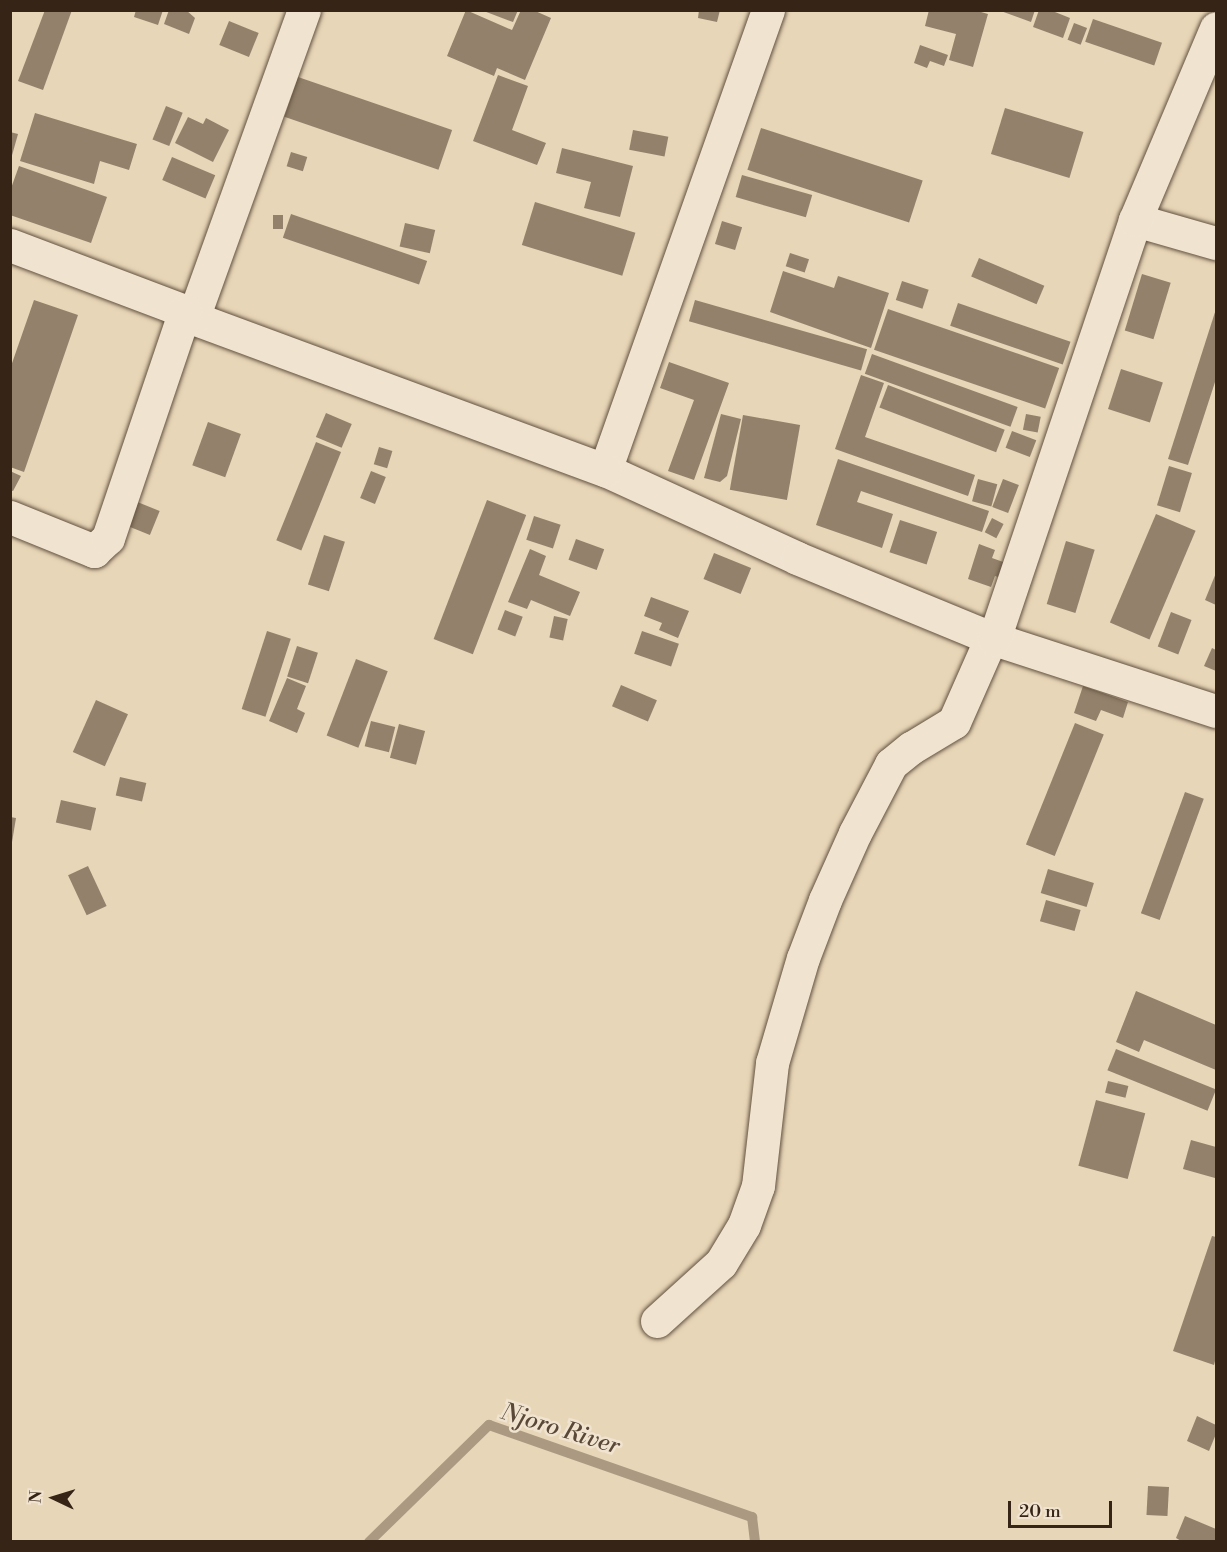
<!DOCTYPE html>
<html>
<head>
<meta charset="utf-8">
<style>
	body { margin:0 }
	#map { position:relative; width:1227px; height:1552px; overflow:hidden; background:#e8d6b8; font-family:"Libre Bodoni",serif }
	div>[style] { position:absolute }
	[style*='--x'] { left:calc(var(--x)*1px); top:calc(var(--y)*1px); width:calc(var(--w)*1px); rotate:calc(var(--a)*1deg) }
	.stream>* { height:10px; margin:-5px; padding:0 5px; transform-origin:5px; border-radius:5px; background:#ab9a81 }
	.building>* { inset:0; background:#93816b; transform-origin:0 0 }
	.roads { filter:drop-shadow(0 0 2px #62513f) drop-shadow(0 0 2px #62513f) }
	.minor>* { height:33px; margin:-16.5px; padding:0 16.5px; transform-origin:16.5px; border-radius:16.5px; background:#f0e4d1 }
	span { translate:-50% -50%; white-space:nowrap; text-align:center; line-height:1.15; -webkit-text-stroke:5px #f0e4d1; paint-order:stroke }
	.water-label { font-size:24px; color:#594837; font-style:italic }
	.frame { position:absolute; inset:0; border:12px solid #362517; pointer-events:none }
	.north { position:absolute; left:24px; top:1468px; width:60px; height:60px; -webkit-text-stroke:4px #f0e4d1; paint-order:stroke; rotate:274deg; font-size:16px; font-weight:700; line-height:24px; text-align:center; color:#362517 }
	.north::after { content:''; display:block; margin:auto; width:21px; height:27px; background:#362517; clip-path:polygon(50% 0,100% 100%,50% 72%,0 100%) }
	.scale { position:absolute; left:1008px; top:1501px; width:104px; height:27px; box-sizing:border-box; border:3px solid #362517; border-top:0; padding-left:8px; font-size:18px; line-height:21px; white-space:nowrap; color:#362517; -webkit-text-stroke:4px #f0e4d1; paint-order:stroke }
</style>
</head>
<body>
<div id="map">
	<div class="stream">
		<i style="--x:369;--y:1542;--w:168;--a:-44.3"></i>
		<i style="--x:489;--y:1425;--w:279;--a:19.3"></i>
		<i style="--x:752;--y:1517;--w:25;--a:83"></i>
	</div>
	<div class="building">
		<i style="clip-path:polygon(45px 10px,72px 10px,43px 90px,18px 81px)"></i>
		<i style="clip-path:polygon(136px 10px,163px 10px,158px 25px,134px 17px)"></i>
		<i style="clip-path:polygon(169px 10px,186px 10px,195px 18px,189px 34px,164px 24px)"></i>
		<i style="clip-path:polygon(466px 10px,512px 30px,521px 10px,533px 10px,551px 18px,525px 80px,497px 68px,494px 76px,447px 56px)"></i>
		<i style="clip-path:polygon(481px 10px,518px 10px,513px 22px)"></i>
		<i style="clip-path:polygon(699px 10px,720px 10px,717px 22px,698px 18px)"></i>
		<i style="clip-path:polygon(929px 10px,974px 10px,988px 14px,973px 67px,949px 60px,956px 34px,925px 26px)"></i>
		<i style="clip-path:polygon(998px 10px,1035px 10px,1031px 22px)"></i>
		<i style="clip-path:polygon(1039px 10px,1050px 10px,1070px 18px,1063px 38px,1033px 27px)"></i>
		<i style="left:1093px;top:19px;width:73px;height:24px;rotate:19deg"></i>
		<i style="left:229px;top:21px;width:32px;height:26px;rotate:22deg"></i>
		<i style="left:1074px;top:23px;width:14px;height:18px;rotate:21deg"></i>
		<i style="clip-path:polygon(920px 45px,948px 55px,944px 66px,930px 61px,927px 68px,914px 63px)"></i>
		<i style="clip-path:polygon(498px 75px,528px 86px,512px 130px,546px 143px,537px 165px,473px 141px)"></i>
		<i style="left:298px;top:77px;width:163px;height:42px;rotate:19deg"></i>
		<i style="left:166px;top:106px;width:18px;height:36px;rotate:22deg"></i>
		<i style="left:1005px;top:108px;width:82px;height:48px;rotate:17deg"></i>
		<i style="clip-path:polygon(35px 113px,137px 144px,129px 170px,100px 161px,94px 184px,20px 161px)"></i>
		<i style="clip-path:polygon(188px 117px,203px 124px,206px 118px,229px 130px,213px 162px,175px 143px)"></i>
		<i style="left:761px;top:128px;width:170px;height:44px;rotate:18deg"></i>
		<i style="left:633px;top:130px;width:36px;height:20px;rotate:11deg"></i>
		<i style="clip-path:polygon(10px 132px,18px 134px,11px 159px,10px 159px)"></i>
		<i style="clip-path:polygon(562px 148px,633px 166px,620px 217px,584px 208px,591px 182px,556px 173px)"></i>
		<i style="left:291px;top:152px;width:17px;height:15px;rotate:17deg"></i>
		<i style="left:172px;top:157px;width:47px;height:25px;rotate:23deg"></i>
		<i style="clip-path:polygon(19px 166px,107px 197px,91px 243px,10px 215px,10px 191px)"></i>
		<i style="left:742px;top:175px;width:73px;height:23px;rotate:16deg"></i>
		<i style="left:535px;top:202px;width:105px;height:45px;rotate:17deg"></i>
		<i style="left:291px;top:214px;width:144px;height:25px;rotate:19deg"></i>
		<i style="left:273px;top:215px;width:10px;height:14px"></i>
		<i style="left:722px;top:221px;width:21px;height:24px;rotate:17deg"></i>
		<i style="left:405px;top:223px;width:31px;height:24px;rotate:13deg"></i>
		<i style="left:790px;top:253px;width:20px;height:14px;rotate:18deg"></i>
		<i style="left:979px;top:258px;width:71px;height:20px;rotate:23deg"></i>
		<i style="clip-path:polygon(783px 271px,834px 288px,838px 276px,889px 293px,871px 348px,770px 312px)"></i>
		<i style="left:1142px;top:274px;width:30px;height:59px;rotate:17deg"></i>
		<i style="left:902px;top:281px;width:28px;height:20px;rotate:18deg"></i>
		<i style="clip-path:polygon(34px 300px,78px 315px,24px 472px,10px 467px,10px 369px)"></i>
		<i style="left:695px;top:300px;width:179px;height:22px;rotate:16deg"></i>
		<i style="left:958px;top:303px;width:119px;height:24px;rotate:19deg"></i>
		<i style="left:888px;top:309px;width:181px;height:43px;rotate:19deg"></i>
		<i style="clip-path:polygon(1216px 309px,1216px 379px,1188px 465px,1168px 459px)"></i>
		<i style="left:872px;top:354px;width:155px;height:21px;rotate:20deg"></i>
		<i style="clip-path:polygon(669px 362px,729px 383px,694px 480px,668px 471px,694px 400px,660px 388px)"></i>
		<i style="left:1121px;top:369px;width:44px;height:42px;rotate:18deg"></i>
		<i style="clip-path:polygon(861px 375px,884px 383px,865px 437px,975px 475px,968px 496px,835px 449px)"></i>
		<i style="left:888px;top:385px;width:125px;height:24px;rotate:21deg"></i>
		<i style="left:326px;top:413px;width:28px;height:26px;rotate:23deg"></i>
		<i style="clip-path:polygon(721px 414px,741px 419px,727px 476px,720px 482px,704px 478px)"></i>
		<i style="left:1026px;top:414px;width:15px;height:16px;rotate:11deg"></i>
		<i style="left:743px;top:415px;width:58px;height:76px;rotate:10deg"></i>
		<i style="left:208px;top:422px;width:35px;height:46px;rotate:20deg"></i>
		<i style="left:1012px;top:431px;width:26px;height:18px;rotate:21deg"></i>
		<i style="left:316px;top:442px;width:27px;height:106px;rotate:22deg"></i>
		<i style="left:379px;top:447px;width:14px;height:18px;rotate:17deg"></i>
		<i style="clip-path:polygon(838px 459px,989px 511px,982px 532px,861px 491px,857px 502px,893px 514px,882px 548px,816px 525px)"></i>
		<i style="left:1169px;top:466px;width:24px;height:41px;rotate:17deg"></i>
		<i style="clip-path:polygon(10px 471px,21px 476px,13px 491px,10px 490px)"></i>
		<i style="left:371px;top:471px;width:16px;height:29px;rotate:22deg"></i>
		<i style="left:978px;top:479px;width:20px;height:23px;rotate:15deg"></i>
		<i style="left:1003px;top:479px;width:17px;height:30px;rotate:21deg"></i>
		<i style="left:130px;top:499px;width:32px;height:26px;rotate:22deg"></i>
		<i style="left:487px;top:500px;width:42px;height:149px;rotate:21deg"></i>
		<i style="left:1156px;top:514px;width:43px;height:118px;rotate:23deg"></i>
		<i style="left:534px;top:516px;width:28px;height:25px;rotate:18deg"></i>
		<i style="left:992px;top:518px;width:13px;height:16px;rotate:27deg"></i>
		<i style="left:900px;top:520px;width:39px;height:34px;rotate:18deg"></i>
		<i style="left:324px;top:535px;width:22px;height:52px;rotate:18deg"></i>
		<i style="left:576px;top:539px;width:30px;height:22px;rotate:20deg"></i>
		<i style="left:1066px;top:541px;width:30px;height:66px;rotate:17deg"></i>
		<i style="clip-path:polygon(979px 544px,995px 550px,992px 558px,1006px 563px,1001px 578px,995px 576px,991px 587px,968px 579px)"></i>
		<i style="clip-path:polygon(530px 549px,546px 556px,539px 575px,580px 592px,570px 616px,531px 600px,527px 609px,508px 602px)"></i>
		<i style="left:714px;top:553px;width:40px;height:28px;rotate:22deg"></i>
		<i style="clip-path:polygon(1216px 573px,1216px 605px,1205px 600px)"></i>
		<i style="clip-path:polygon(651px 597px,689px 611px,678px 638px,659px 630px,662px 623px,644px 616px)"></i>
		<i style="left:505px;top:610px;width:19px;height:21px;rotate:21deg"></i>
		<i style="left:1171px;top:612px;width:22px;height:37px;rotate:21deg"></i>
		<i style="left:554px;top:616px;width:14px;height:22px;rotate:12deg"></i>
		<i style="left:267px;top:631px;width:25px;height:82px;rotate:18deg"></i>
		<i style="left:642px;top:631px;width:39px;height:24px;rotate:19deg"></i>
		<i style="left:297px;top:646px;width:22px;height:32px;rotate:18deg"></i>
		<i style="clip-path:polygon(1212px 648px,1216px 650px,1216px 671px,1204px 666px)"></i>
		<i style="left:356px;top:659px;width:34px;height:82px;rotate:21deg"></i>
		<i style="clip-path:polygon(287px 678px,306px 686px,297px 709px,305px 713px,297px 733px,269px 721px)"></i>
		<i style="left:621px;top:685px;width:39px;height:23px;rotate:23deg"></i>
		<i style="clip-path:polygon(1083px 686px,1128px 702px,1123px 718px,1101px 710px,1096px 721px,1074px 713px)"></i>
		<i style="left:96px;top:700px;width:35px;height:57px;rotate:24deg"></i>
		<i style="left:371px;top:721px;width:25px;height:26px;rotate:14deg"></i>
		<i style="left:1075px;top:723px;width:31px;height:131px;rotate:22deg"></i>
		<i style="left:399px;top:724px;width:27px;height:35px;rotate:15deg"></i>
		<i style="left:120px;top:777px;width:27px;height:19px;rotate:13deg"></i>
		<i style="left:1185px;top:792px;width:20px;height:129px;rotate:20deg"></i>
		<i style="left:61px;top:800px;width:36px;height:23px;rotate:13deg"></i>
		<i style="clip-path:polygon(10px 817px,16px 818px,12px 842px,10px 842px)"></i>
		<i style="left:88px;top:866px;width:44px;height:22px;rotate:65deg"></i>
		<i style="left:1048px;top:869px;width:48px;height:25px;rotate:17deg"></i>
		<i style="left:1046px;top:900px;width:36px;height:22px;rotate:16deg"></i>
		<i style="clip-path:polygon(1136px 991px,1216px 1025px,1216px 1070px,1144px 1040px,1139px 1052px,1116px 1042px)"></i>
		<i style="left:1116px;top:1049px;width:108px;height:23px;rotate:22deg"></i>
		<i style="left:1108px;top:1081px;width:21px;height:12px;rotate:14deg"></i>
		<i style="left:1096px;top:1100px;width:51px;height:68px;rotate:15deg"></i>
		<i style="clip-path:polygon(1191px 1140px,1216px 1147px,1215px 1178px,1183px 1169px)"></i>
		<i style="clip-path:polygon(1212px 1236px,1216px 1237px,1216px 1357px,1214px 1365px,1173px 1351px)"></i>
		<i style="clip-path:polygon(1197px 1416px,1216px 1425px,1216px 1434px,1209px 1451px,1187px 1441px)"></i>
		<i style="left:1148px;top:1486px;width:21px;height:29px;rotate:3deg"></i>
		<i style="clip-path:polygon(1185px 1516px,1216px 1529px,1216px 1542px,1183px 1542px,1176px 1538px)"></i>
	</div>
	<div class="roads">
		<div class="minor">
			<i style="--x:768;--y:10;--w:488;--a:109.5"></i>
			<i style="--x:605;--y:470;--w:211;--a:24.6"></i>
			<i style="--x:797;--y:558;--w:213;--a:22.4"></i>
			<i style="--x:994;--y:639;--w:233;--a:18"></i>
			<i style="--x:1135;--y:220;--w:84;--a:15.9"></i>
			<i style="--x:10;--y:245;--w:187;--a:20.7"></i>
			<i style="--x:185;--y:311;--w:11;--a:41"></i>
			<i style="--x:193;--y:318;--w:439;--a:20.3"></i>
			<i style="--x:193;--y:318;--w:327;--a:-70.2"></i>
			<i style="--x:10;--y:517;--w:91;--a:22"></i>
			<i style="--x:94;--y:551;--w:19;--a:-43"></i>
			<i style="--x:108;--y:538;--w:240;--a:-71.3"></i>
			<i style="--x:657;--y:1321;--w:86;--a:-42.2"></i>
			<i style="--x:721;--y:1263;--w:44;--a:-58.8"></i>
			<i style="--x:744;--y:1225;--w:41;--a:-70.3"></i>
			<i style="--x:758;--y:1186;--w:124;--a:-83.5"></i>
			<i style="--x:772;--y:1063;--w:109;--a:-73.6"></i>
			<i style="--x:803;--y:958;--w:62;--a:-69.2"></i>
			<i style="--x:825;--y:900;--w:73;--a:-65.9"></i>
			<i style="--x:855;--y:833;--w:78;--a:-62.4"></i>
			<i style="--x:891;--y:764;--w:26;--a:-39"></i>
			<i style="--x:911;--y:748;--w:50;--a:-31.2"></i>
			<i style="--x:954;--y:722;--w:84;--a:-66.2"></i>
			<i style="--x:988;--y:645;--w:8;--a:-45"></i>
			<i style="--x:994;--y:639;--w:442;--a:-71.4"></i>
			<i style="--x:1135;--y:220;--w:208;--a:-67.1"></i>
		</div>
	</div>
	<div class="water-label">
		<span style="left:560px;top:1430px;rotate:17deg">Njoro River</span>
	</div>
	<div class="frame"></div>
	<div class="north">N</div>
	<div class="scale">20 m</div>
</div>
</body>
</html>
